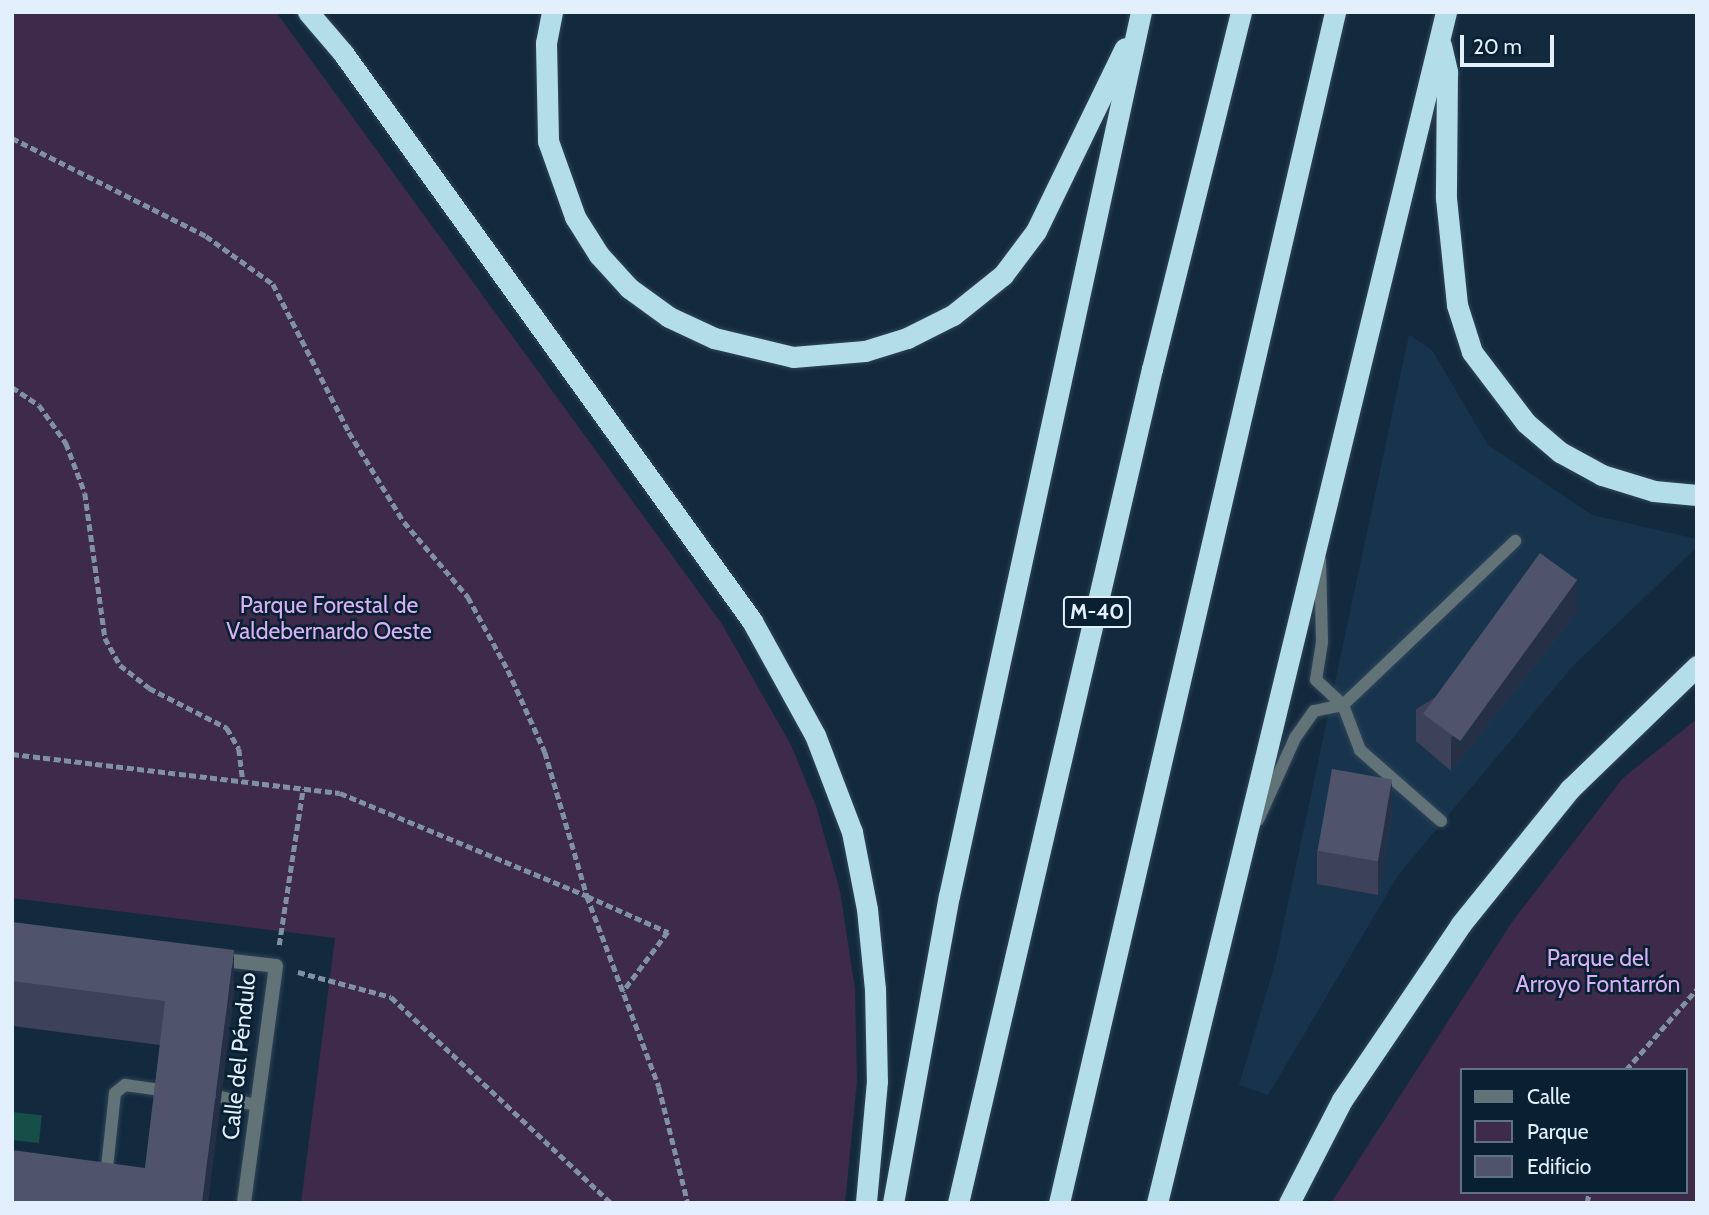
<!DOCTYPE html>
<html>
<head>
<meta charset="utf-8">
<style>
	body { margin:0 }
	#map { position:relative; width:1709px; height:1215px; overflow:hidden; background:#13293d; font-family:Cabin,sans-serif }
	div>[style] { position:absolute }
	[style*='--x'] { left:calc(var(--x)*1px); top:calc(var(--y)*1px); width:calc(var(--w)*1px); rotate:calc(var(--a)*1deg) }
	.built>* { inset:0; background:#18344d }
	.green>* { inset:0; background:#3e2b4b }
	.water>* { inset:0; background:#164f48; transform-origin:0 0 }
	.path>* { height:4.5px; margin-top:-2.25px; transform-origin:0; background:repeating-linear-gradient(90deg,#7f91a2 0 7px,transparent 0 10.5px) }
	.roads { filter:drop-shadow(0 0 2px #304558) drop-shadow(0 0 2px #304558) }
	.lane>* { height:12px; margin:-6px; padding:0 6px; transform-origin:6px; border-radius:6px; background:#627377 }
	.street>* { height:14px; margin:-7px; padding:0 7px; transform-origin:7px; border-radius:7px; background:#627377 }
	.highway>* { height:21px; margin:-10.5px; padding:0 10.5px; transform-origin:10.5px; border-radius:10.5px; background:#b3dde8 }
	.wall>* { inset:0; background:#3d415a }
	.shaded-wall>* { inset:0; background:#253047 }
	.building>* { inset:0; background:#4f546c; transform-origin:0 0 }
	span { translate:-50% -50%; white-space:nowrap; text-align:center; line-height:1.15; -webkit-text-stroke:5px #091f32; paint-order:stroke }
	.shield-label span { padding:2px 5px; background:#091f32; border:2px solid; border-radius:5px; -webkit-text-stroke-width:0 }
	.shield-label { font-size:21px; color:#e2f0fd; font-weight:700 }
	.park-label { font-size:23px; color:#d8b0f4 }
	.street-label { font-size:23px; color:#e2f0fd }
	.frame { position:absolute; inset:0; border:14px solid #e2f0fd; pointer-events:none }
	.legend { position:absolute; left:1460px; top:1068px; width:228px; height:126px; box-sizing:border-box; background:#091f32; border:2px solid #607383; margin:0; padding:9px 12px; list-style:none; font-size:21px; color:#e2f0fd }
	.legend li { display:flex; align-items:center; gap:14px; height:35px }
	.legend b { width:35px; border:2px solid #607383 }
	.scale { position:absolute; left:1460px; top:35px; width:94px; height:32px; box-sizing:border-box; border:4px solid #e2f0fd; border-top:0; padding-left:9px; font-size:21px; line-height:24px; white-space:nowrap; color:#e2f0fd; -webkit-text-stroke:5px #091f32; paint-order:stroke }
</style>
</head>
<body>
<div id="map">
	<div class="built">
		<i style="clip-path:polygon(1409px 335px,1432px 350px,1488px 445px,1592px 515px,1697px 539px,1697px 547px,1573px 666px,1399px 874px,1268px 1095px,1239px 1085px,1275px 964px)"></i>
	</div>
	<div class="green">
		<i style="clip-path:polygon(12px 12px,276px 12px,722px 624px,791px 745px,816px 806px,840px 891px,855px 989px,857px 1081px,845px 1203px,301px 1203px,335px 938px,12px 898px)"></i>
		<i style="clip-path:polygon(evenodd,1697px 719px,1697px 1203px,1331px 1203px,1512px 922px,1623px 778px,1697px 719px,1462px 1070px,1686px 1070px,1686px 1192px,1462px 1192px,1462px 1070px)"></i>
	</div>
	<div class="water">
		<i style="left:12px;top:1112px;width:30px;height:28px;rotate:6deg"></i>
	</div>
	<div class="path">
		<i style="--x:12;--y:138;--w:217;--a:26.8"></i>
		<i style="--x:206;--y:236;--w:82;--a:35.6"></i>
		<i style="--x:273;--y:284;--w:166;--a:62.8"></i>
		<i style="--x:349;--y:432;--w:105;--a:58.6"></i>
		<i style="--x:404;--y:522;--w:99;--a:49.5"></i>
		<i style="--x:468;--y:597;--w:83;--a:61.3"></i>
		<i style="--x:508;--y:670;--w:90;--a:65.7"></i>
		<i style="--x:545;--y:752;--w:150;--a:73.7"></i>
		<i style="--x:587;--y:896;--w:89;--a:24"></i>
		<i style="--x:668;--y:932;--w:75;--a:126.9"></i>
		<i style="--x:12;--y:387;--w:32;--a:34"></i>
		<i style="--x:39;--y:405;--w:47;--a:54.6"></i>
		<i style="--x:66;--y:443;--w:53;--a:69.2"></i>
		<i style="--x:85;--y:493;--w:146;--a:82.1"></i>
		<i style="--x:105;--y:638;--w:31;--a:61"></i>
		<i style="--x:120;--y:665;--w:37;--a:38"></i>
		<i style="--x:149;--y:688;--w:88;--a:27.1"></i>
		<i style="--x:227;--y:728;--w:24;--a:60"></i>
		<i style="--x:239;--y:749;--w:32;--a:83"></i>
		<i style="--x:12;--y:754;--w:330;--a:6.8"></i>
		<i style="--x:340;--y:793;--w:268;--a:22.6"></i>
		<i style="--x:587;--y:896;--w:204;--a:69.3"></i>
		<i style="--x:659;--y:1087;--w:120;--a:76"></i>
		<i style="--x:279;--y:945;--w:158;--a:-81.3"></i>
		<i style="--x:298;--y:972;--w:96;--a:15"></i>
		<i style="--x:391;--y:997;--w:301;--a:43.1"></i>
		<i style="--x:1626;--y:1070;--w:108;--a:-48.8"></i>
		<i style="--x:1587;--y:1203;--w:11;--a:-80"></i>
	</div>
	<div class="roads">
		<div class="lane">
			<i style="--x:1258;--y:820;--w:90;--a:-65.7"></i>
			<i style="--x:1295;--y:738;--w:33;--a:-55"></i>
			<i style="--x:1314;--y:711;--w:30;--a:-12"></i>
			<i style="--x:1343;--y:705;--w:37;--a:-137"></i>
			<i style="--x:1316;--y:680;--w:39;--a:-81"></i>
			<i style="--x:1322;--y:641;--w:81;--a:-91.4"></i>
			<i style="--x:1441;--y:821;--w:108;--a:-138.8"></i>
			<i style="--x:1360;--y:750;--w:48;--a:-110.7"></i>
			<i style="--x:1343;--y:705;--w:238;--a:-43.6"></i>
			<i style="--x:221;--y:1097;--w:37;--a:13"></i>
			<i style="--x:106;--y:1177;--w:84;--a:-83.9"></i>
			<i style="--x:115;--y:1093;--w:13;--a:-39"></i>
			<i style="--x:125;--y:1085;--w:35;--a:8"></i>
		</div>
		<div class="street">
			<i style="--x:215;--y:959;--w:61;--a:6.5"></i>
			<i style="--x:276;--y:966;--w:239;--a:97.7"></i>
		</div>
		<div class="highway">
			<i style="--x:308;--y:12;--w:54;--a:49.5"></i>
			<i style="--x:343;--y:53;--w:700;--a:54.24"></i>
			<i style="--x:752;--y:621;--w:130;--a:61.1"></i>
			<i style="--x:815;--y:735;--w:104;--a:69.1"></i>
			<i style="--x:852;--y:832;--w:78;--a:79"></i>
			<i style="--x:867;--y:909;--w:80;--a:84.3"></i>
			<i style="--x:875;--y:989;--w:92;--a:88.8"></i>
			<i style="--x:877;--y:1081;--w:122;--a:95.2"></i>
			<i style="--x:552;--y:12;--w:32;--a:101"></i>
			<i style="--x:546;--y:43;--w:98;--a:88.8"></i>
			<i style="--x:548;--y:141;--w:81;--a:70.4"></i>
			<i style="--x:575;--y:217;--w:45;--a:57.7"></i>
			<i style="--x:599;--y:255;--w:45;--a:47.7"></i>
			<i style="--x:629;--y:288;--w:49;--a:35.9"></i>
			<i style="--x:669;--y:317;--w:50;--a:25"></i>
			<i style="--x:714;--y:338;--w:81;--a:13.5"></i>
			<i style="--x:793;--y:357;--w:72;--a:-4.8"></i>
			<i style="--x:865;--y:351;--w:44;--a:-17.2"></i>
			<i style="--x:907;--y:338;--w:51;--a:-26.6"></i>
			<i style="--x:953;--y:315;--w:64;--a:-38.7"></i>
			<i style="--x:1003;--y:275;--w:55;--a:-53.1"></i>
			<i style="--x:1036;--y:231;--w:203;--a:-64.1"></i>
			<i style="--x:1441;--y:45;--w:28;--a:77"></i>
			<i style="--x:1447;--y:72;--w:126;--a:90.5"></i>
			<i style="--x:1446;--y:198;--w:108;--a:84.1"></i>
			<i style="--x:1457;--y:305;--w:49;--a:72.3"></i>
			<i style="--x:1472;--y:352;--w:89;--a:52.7"></i>
			<i style="--x:1526;--y:423;--w:45;--a:40.5"></i>
			<i style="--x:1560;--y:452;--w:48;--a:28.7"></i>
			<i style="--x:1602;--y:475;--w:54;--a:17.1"></i>
			<i style="--x:1654;--y:491;--w:43;--a:5.3"></i>
			<i style="--x:893;--y:1203;--w:312;--a:-79.7"></i>
			<i style="--x:949;--y:896;--w:905;--a:-77.75"></i>
			<i style="--x:958;--y:1203;--w:856;--a:-76.91"></i>
			<i style="--x:1152;--y:369;--w:368;--a:-76"></i>
			<i style="--x:1059;--y:1203;--w:1223;--a:-76.95"></i>
			<i style="--x:1157;--y:1203;--w:1226;--a:-76.36"></i>
			<i style="--x:1289;--y:1203;--w:116;--a:-62.8"></i>
			<i style="--x:1342;--y:1100;--w:212;--a:-55.9"></i>
			<i style="--x:1461;--y:924;--w:174;--a:-51.1"></i>
			<i style="--x:1570;--y:789;--w:177;--a:-44.1"></i>
		</div>
	</div>
	<div class="wall">
		<i style="clip-path:polygon(1577px 612px,1451px 771px,1416px 741px,1416px 709px)"></i>
		<i style="clip-path:polygon(1392px 813px,1378px 895px,1317px 884px,1317px 851px)"></i>
		<i style="clip-path:polygon(12px 922px,234px 996px,145px 1168px,160px 1045px,12px 1026px)"></i>
	</div>
	<div class="shaded-wall">
		<i style="clip-path:polygon(1577px 580px,1577px 612px,1451px 771px,1451px 738px)"></i>
		<i style="clip-path:polygon(1392px 780px,1392px 813px,1378px 895px,1378px 862px)"></i>
		<i style="clip-path:polygon(234px 950px,234px 996px,208px 1203px,202px 1203px)"></i>
	</div>
	<div class="building">
		<i style="left:1540px;top:553px;width:46px;height:199px;rotate:36deg"></i>
		<i style="left:1332px;top:769px;width:61px;height:83px;rotate:10deg"></i>
		<i style="clip-path:polygon(12px 922px,234px 950px,202px 1203px,12px 1203px,12px 1150px,145px 1168px,165px 1001px,12px 981px)"></i>
	</div>
	<div class="shield-label">
		<span style="left:1097px;top:612px">M-40</span>
	</div>
	<div class="park-label">
		<span style="left:329px;top:618px">Parque Forestal de<br>Valdebernardo Oeste</span>
		<span style="left:1598px;top:971px">Parque del<br>Arroyo Fontarrón</span>
	</div>
	<div class="street-label">
		<span style="left:239px;top:1056px;rotate:-84deg">Calle del Péndulo</span>
	</div>
	<div class="frame"></div>
	<ul class="legend">
	<li><b style="height:9px;background:#627377"></b>Calle</li>
	<li><b style="height:19px;background:#3e2b4b"></b>Parque</li>
	<li><b style="height:19px;background:#4f546c"></b>Edificio</li>
	</ul>
	<div class="scale">20 m</div>
</div>
</body>
</html>
